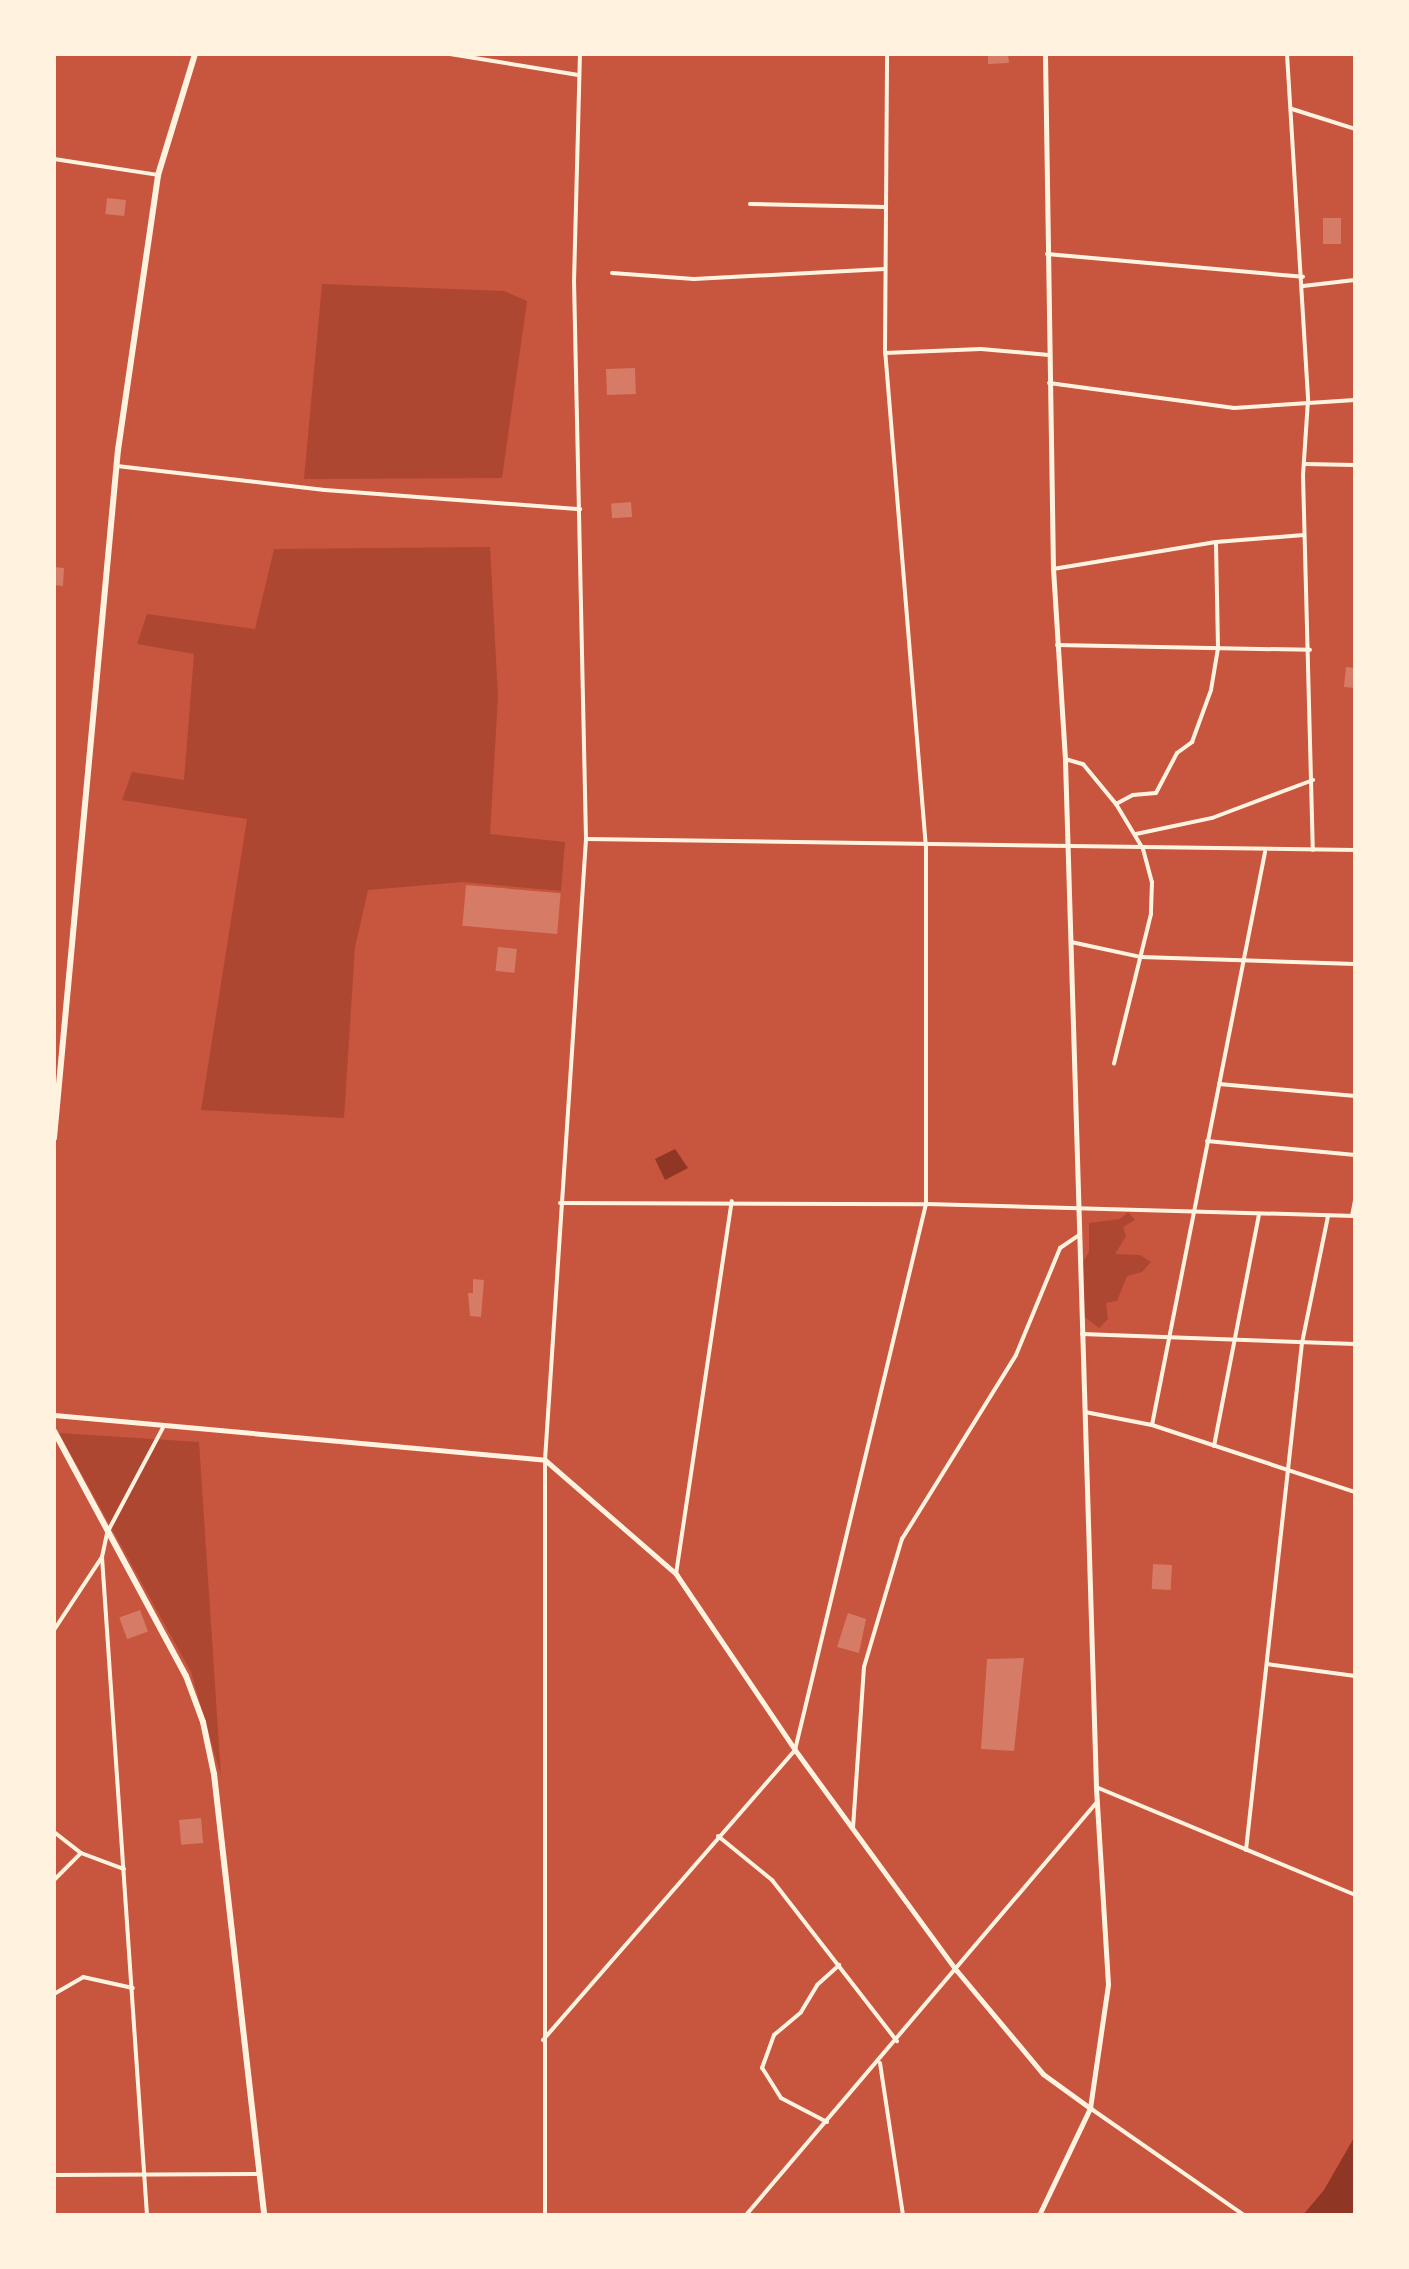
<!DOCTYPE html>
<html>
<head>
<meta charset="utf-8">
<style>
	body { margin:0 }
	#map { position:relative; width:1409px; height:2269px; overflow:hidden; background:#c8553d; font-family:Poppins,sans-serif }
	div>[style] { position:absolute }
	[style*='--x'] { left:calc(var(--x)*1px); top:calc(var(--y)*1px); width:calc(var(--w)*1px); rotate:calc(var(--a)*1deg) }
	.green>* { inset:0; background:#ae4732 }
	.water>* { inset:0; background:#8f3625 }
	.building>* { inset:0; background:#d67c66; transform-origin:0 0 }
	.minor>* { height:4px; margin:-2px; padding:0 2px; transform-origin:2px; border-radius:2px; background:#fff3e0 }
	.tertiary>* { height:5px; margin:-2.5px; padding:0 2.5px; transform-origin:2.5px; border-radius:2.5px; background:#fff3e0 }
	.primary>* { height:6px; margin:-3px; padding:0 3px; transform-origin:3px; border-radius:3px; background:#fff3e0 }
	span { translate:-50% -50%; white-space:nowrap; text-align:center; line-height:1.15; -webkit-text-stroke:8px #fff3e0; paint-order:stroke }
	.frame { position:absolute; inset:0; border:56px solid #fff3e0; pointer-events:none }
</style>
</head>
<body>
<div id="map">
	<div class="green">
		<i style="clip-path:polygon(322px 284px,504px 291px,527px 301px,502px 478px,304px 479px)"></i>
		<i style="clip-path:polygon(490px 547px,498px 696px,490px 834px,565px 842px,561px 891px,463px 882px,368px 890px,355px 947px,344px 1118px,201px 1110px,247px 819px,122px 800px,132px 772px,184px 780px,194px 654px,137px 644px,147px 614px,255px 629px,274px 549px)"></i>
		<i style="clip-path:polygon(1128px 1212px,1135px 1220px,1123px 1227px,1126px 1236px,1115px 1254px,1140px 1255px,1151px 1262px,1142px 1272px,1127px 1276px,1117px 1301px,1106px 1303px,1108px 1319px,1099px 1328px,1081px 1314px,1080px 1267px,1089px 1252px,1089px 1223px,1120px 1219px)"></i>
		<i style="clip-path:polygon(59px 1433px,199px 1442px,221px 1776px,191px 1672px)"></i>
	</div>
	<div class="water">
		<i style="clip-path:polygon(675px 1149px,688px 1168px,665px 1180px,655px 1159px)"></i>
		<i style="clip-path:polygon(1355px 2136px,1355px 2215px,1303px 2215px,1324px 2190px)"></i>
	</div>
	<div class="building">
		<i style="clip-path:polygon(988px 54px,1008px 54px,1009px 63px,988px 64px)"></i>
		<i style="left:107px;top:198px;width:19px;height:16px;rotate:6deg"></i>
		<i style="left:1323px;top:218px;width:18px;height:26px"></i>
		<i style="left:635px;top:368px;width:26px;height:29px;rotate:88deg"></i>
		<i style="left:631px;top:502px;width:15px;height:20px;rotate:86deg"></i>
		<i style="clip-path:polygon(54px 567px,64px 568px,63px 586px,54px 585px)"></i>
		<i style="left:1346px;top:667px;width:9px;height:20px;rotate:6deg"></i>
		<i style="left:466px;top:885px;width:95px;height:41px;rotate:5deg"></i>
		<i style="left:498px;top:947px;width:19px;height:24px;rotate:6deg"></i>
		<i style="clip-path:polygon(473px 1279px,484px 1280px,481px 1317px,470px 1316px,468px 1293px,473px 1293px)"></i>
		<i style="left:1153px;top:1564px;width:19px;height:25px;rotate:3deg"></i>
		<i style="left:140px;top:1610px;width:23px;height:22px;rotate:70deg"></i>
		<i style="clip-path:polygon(848px 1613px,866px 1619px,859px 1653px,837px 1647px)"></i>
		<i style="clip-path:polygon(1024px 1658px,1014px 1751px,981px 1749px,987px 1659px)"></i>
		<i style="left:201px;top:1818px;width:25px;height:22px;rotate:85deg"></i>
	</div>
	<div class="minor">
		<i style="--x:450;--y:54;--w:130;--a:9.3"></i>
		<i style="--x:1287;--y:54;--w:347;--a:86.5"></i>
		<i style="--x:1308;--y:400;--w:75;--a:93.8"></i>
		<i style="--x:1303;--y:475;--w:375;--a:88.5"></i>
		<i style="--x:1292;--y:109;--w:66;--a:17.6"></i>
		<i style="--x:54;--y:159;--w:105;--a:8.7"></i>
		<i style="--x:750;--y:204;--w:135;--a:1.3"></i>
		<i style="--x:1047;--y:254;--w:257;--a:5.1"></i>
		<i style="--x:612;--y:273;--w:82;--a:4.2"></i>
		<i style="--x:694;--y:279;--w:191;--a:-3"></i>
		<i style="--x:1303;--y:286;--w:52;--a:-6.6"></i>
		<i style="--x:885;--y:353;--w:96;--a:-2.4"></i>
		<i style="--x:981;--y:349;--w:68;--a:5"></i>
		<i style="--x:1049;--y:383;--w:187;--a:7.7"></i>
		<i style="--x:1234;--y:408;--w:121;--a:-3.8"></i>
		<i style="--x:1304;--y:464;--w:51;--a:1.1"></i>
		<i style="--x:117;--y:466;--w:209;--a:6.6"></i>
		<i style="--x:325;--y:490;--w:256;--a:4.3"></i>
		<i style="--x:1053;--y:569;--w:165;--a:-9.4"></i>
		<i style="--x:1216;--y:542;--w:88;--a:-4.5"></i>
		<i style="--x:1057;--y:645;--w:253;--a:1.1"></i>
		<i style="--x:1065;--y:759;--w:19;--a:16"></i>
		<i style="--x:1083;--y:764;--w:52;--a:50.5"></i>
		<i style="--x:1116;--y:804;--w:52;--a:59"></i>
		<i style="--x:1143;--y:849;--w:34;--a:75"></i>
		<i style="--x:1152;--y:882;--w:32;--a:92"></i>
		<i style="--x:1151;--y:914;--w:154;--a:103.9"></i>
		<i style="--x:1116;--y:804;--w:19;--a:-28"></i>
		<i style="--x:1133;--y:795;--w:23;--a:-5"></i>
		<i style="--x:1156;--y:793;--w:45;--a:-62.3"></i>
		<i style="--x:1177;--y:753;--w:19;--a:-36"></i>
		<i style="--x:1192;--y:742;--w:55;--a:-69.9"></i>
		<i style="--x:1211;--y:690;--w:43;--a:-80.5"></i>
		<i style="--x:1218;--y:648;--w:106;--a:-91.1"></i>
		<i style="--x:1136;--y:834;--w:78;--a:-11.9"></i>
		<i style="--x:1212;--y:818;--w:108;--a:-20.6"></i>
		<i style="--x:586;--y:839;--w:769;--a:0.82"></i>
		<i style="--x:1071;--y:942;--w:72;--a:12.1"></i>
		<i style="--x:1141;--y:957;--w:214;--a:1.9"></i>
		<i style="--x:1219;--y:1084;--w:137;--a:5"></i>
		<i style="--x:1207;--y:1141;--w:149;--a:5.4"></i>
		<i style="--x:560;--y:1203;--w:366;--a:0.2"></i>
		<i style="--x:926;--y:1204;--w:429;--a:1.6"></i>
		<i style="--x:1352;--y:1216;--w:16;--a:-79"></i>
		<i style="--x:1082;--y:1334;--w:273;--a:2.1"></i>
		<i style="--x:1085;--y:1412;--w:68;--a:11"></i>
		<i style="--x:1152;--y:1425;--w:214;--a:18.3"></i>
		<i style="--x:1152;--y:1425;--w:584;--a:-78.84"></i>
		<i style="--x:1214;--y:1446;--w:236;--a:-79"></i>
		<i style="--x:102;--y:1557;--w:660;--a:86.09"></i>
		<i style="--x:676;--y:1574;--w:377;--a:-81.5"></i>
		<i style="--x:54;--y:1630;--w:87;--a:-56.7"></i>
		<i style="--x:102;--y:1557;--w:25;--a:-78"></i>
		<i style="--x:107;--y:1533;--w:121;--a:-62"></i>
		<i style="--x:1267;--y:1664;--w:89;--a:7.8"></i>
		<i style="--x:1096;--y:1787;--w:281;--a:22.6"></i>
		<i style="--x:853;--y:1828;--w:161;--a:-86.1"></i>
		<i style="--x:864;--y:1667;--w:134;--a:-73.5"></i>
		<i style="--x:902;--y:1539;--w:216;--a:-58.2"></i>
		<i style="--x:1016;--y:1355;--w:116;--a:-67.6"></i>
		<i style="--x:1060;--y:1248;--w:23;--a:-34"></i>
		<i style="--x:54;--y:1832;--w:34;--a:38"></i>
		<i style="--x:81;--y:1853;--w:46;--a:20.4"></i>
		<i style="--x:718;--y:1836;--w:70;--a:39.2"></i>
		<i style="--x:772;--y:1880;--w:204;--a:52.2"></i>
		<i style="--x:1246;--y:1850;--w:510;--a:-83.7"></i>
		<i style="--x:1302;--y:1343;--w:130;--a:-78.4"></i>
		<i style="--x:54;--y:1880;--w:38;--a:-45"></i>
		<i style="--x:54;--y:1994;--w:34;--a:-30"></i>
		<i style="--x:83;--y:1977;--w:51;--a:12.4"></i>
		<i style="--x:543;--y:2040;--w:384;--a:-49"></i>
		<i style="--x:795;--y:1750;--w:561;--a:-76.51"></i>
		<i style="--x:926;--y:1204;--w:356;--a:-90"></i>
		<i style="--x:926;--y:848;--w:497;--a:-94.7"></i>
		<i style="--x:885;--y:353;--w:299;--a:-89.6"></i>
		<i style="--x:880;--y:2063;--w:154;--a:81.4"></i>
		<i style="--x:1090;--y:2108;--w:188;--a:34.8"></i>
		<i style="--x:827;--y:2122;--w:52;--a:-152.4"></i>
		<i style="--x:781;--y:2098;--w:36;--a:-122"></i>
		<i style="--x:762;--y:2068;--w:35;--a:-70"></i>
		<i style="--x:774;--y:2035;--w:35;--a:-40"></i>
		<i style="--x:801;--y:2012;--w:31;--a:-59"></i>
		<i style="--x:817;--y:1985;--w:30;--a:-42"></i>
		<i style="--x:54;--y:2175;--w:205;--a:-0.3"></i>
		<i style="--x:545;--y:2215;--w:755;--a:-90"></i>
		<i style="--x:545;--y:1460;--w:622;--a:-86.22"></i>
		<i style="--x:586;--y:839;--w:557;--a:-91.23"></i>
		<i style="--x:574;--y:282;--w:228;--a:-88.5"></i>
		<i style="--x:746;--y:2215;--w:542;--a:-49.64"></i>
	</div>
	<div class="tertiary">
		<i style="--x:54;--y:1415;--w:493;--a:5.2"></i>
		<i style="--x:545;--y:1460;--w:174;--a:41"></i>
		<i style="--x:676;--y:1574;--w:212;--a:55.9"></i>
		<i style="--x:795;--y:1750;--w:274;--a:53.8"></i>
		<i style="--x:957;--y:1971;--w:134;--a:50.1"></i>
		<i style="--x:1043;--y:2074;--w:58;--a:35.9"></i>
		<i style="--x:1039;--y:2215;--w:119;--a:-64.5"></i>
		<i style="--x:1090;--y:2108;--w:125;--a:-81.7"></i>
		<i style="--x:1108;--y:1984;--w:197;--a:-93.5"></i>
		<i style="--x:1096;--y:1787;--w:1028;--a:-91.73"></i>
		<i style="--x:1065;--y:759;--w:189;--a:-93.6"></i>
		<i style="--x:1053;--y:570;--w:516;--a:-90.89"></i>
	</div>
	<div class="primary">
		<i style="--x:54;--y:1138;--w:691;--a:-84.69"></i>
		<i style="--x:118;--y:450;--w:278;--a:-81.7"></i>
		<i style="--x:158;--y:175;--w:127;--a:-73"></i>
		<i style="--x:54;--y:1431;--w:278;--a:61.7"></i>
		<i style="--x:186;--y:1676;--w:49;--a:69.7"></i>
		<i style="--x:203;--y:1722;--w:53;--a:78.1"></i>
		<i style="--x:214;--y:1774;--w:444;--a:83.5"></i>
	</div>
	<div class="frame"></div>
</div>
</body>
</html>
